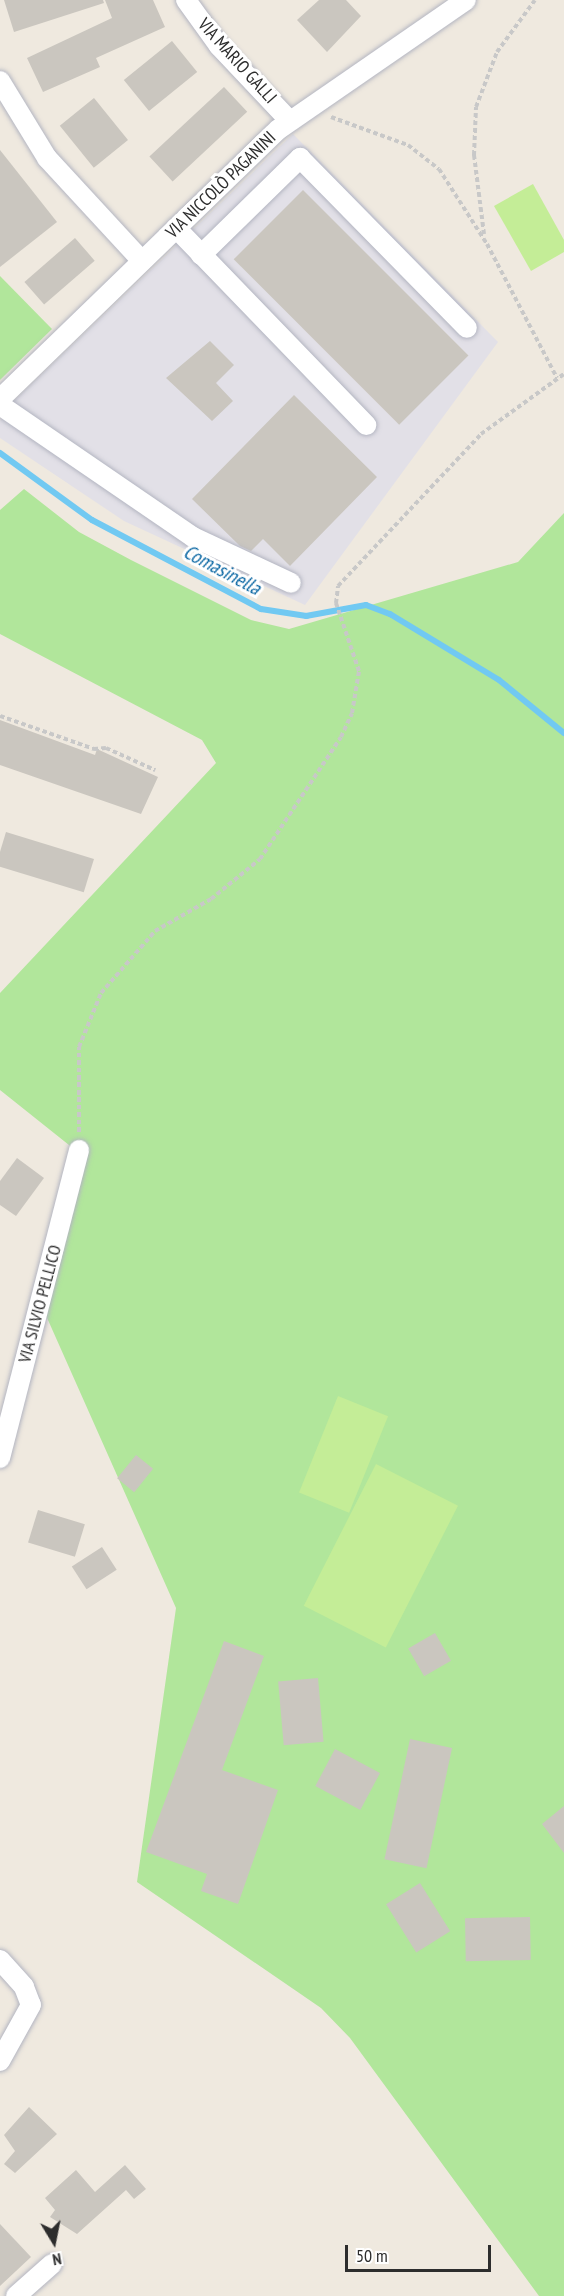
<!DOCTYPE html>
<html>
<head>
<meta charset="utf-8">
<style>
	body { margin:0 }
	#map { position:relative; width:564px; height:2296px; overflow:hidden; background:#efe9df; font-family:"PT Sans Narrow",sans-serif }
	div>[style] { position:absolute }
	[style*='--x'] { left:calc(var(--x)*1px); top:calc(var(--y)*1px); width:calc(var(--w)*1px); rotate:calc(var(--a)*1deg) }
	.industrial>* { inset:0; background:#e2e0e7 }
	.green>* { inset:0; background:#b1e69b }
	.pitch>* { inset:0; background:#c4ed97; transform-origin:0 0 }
	.stream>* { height:6px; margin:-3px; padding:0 3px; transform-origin:3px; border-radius:3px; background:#71c9f2 }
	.building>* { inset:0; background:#cac6bf; transform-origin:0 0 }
	.path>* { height:4px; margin-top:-2px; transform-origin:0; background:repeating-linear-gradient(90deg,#c8c8c8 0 4.5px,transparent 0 7.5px) }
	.roads { filter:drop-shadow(0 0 2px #b3b5c1) drop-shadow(0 0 2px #b3b5c1) }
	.minor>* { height:20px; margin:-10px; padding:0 10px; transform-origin:10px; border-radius:10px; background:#fff }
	span { translate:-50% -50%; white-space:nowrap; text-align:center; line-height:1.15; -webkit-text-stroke:6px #fff; paint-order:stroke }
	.street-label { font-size:18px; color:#2d2d2d }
	.water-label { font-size:20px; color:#0b67a3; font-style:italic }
	.north { position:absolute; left:24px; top:2212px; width:60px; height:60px; -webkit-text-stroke:4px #fff; paint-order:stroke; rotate:170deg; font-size:16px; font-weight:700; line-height:24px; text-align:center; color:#2d2d2d }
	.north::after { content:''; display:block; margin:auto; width:21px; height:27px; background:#2d2d2d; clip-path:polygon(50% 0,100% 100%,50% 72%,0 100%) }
	.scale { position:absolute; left:345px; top:2245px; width:146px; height:27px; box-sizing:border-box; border:3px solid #2d2d2d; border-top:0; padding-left:8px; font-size:18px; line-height:21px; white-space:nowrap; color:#2d2d2d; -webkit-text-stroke:4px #fff; paint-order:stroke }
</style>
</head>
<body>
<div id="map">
	<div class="industrial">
		<i style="clip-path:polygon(293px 134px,498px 342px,305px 605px,124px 521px,0 438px,0 421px,16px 399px)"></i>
	</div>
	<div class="green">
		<i style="clip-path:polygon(0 276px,52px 329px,0 380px)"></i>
		<i style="clip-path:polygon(24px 489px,79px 532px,131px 560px,251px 620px,289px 629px,518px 562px,564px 513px,564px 2296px,539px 2296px,350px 2038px,321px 2008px,137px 1882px,176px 1608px,44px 1311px,74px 1149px,0 1090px,0 993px,216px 763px,202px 740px,0 634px,0 510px)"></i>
	</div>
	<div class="pitch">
		<i style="clip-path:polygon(533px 184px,564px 240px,564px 252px,531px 271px,494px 206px)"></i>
		<i style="left:338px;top:1396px;width:54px;height:104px;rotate:22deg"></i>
		<i style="left:376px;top:1464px;width:92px;height:159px;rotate:27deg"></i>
	</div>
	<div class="stream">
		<i style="--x:0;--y:453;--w:114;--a:36.1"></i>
		<i style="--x:92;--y:520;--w:191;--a:27.8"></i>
		<i style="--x:261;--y:609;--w:46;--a:8.8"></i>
		<i style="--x:306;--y:616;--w:61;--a:-10.4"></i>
		<i style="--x:366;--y:605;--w:26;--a:21"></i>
		<i style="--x:390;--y:614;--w:127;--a:31.2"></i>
		<i style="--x:499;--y:680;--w:84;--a:39.2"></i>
	</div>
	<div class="building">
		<i style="clip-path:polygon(4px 0,103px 0,104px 3px,14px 32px)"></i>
		<i style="clip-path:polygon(105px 0,153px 0,165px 27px,96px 58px,100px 67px,43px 92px,27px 58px,112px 18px)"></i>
		<i style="clip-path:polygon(319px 0,346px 0,361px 16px,327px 52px,297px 20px)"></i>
		<i style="left:172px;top:41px;width:40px;height:62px;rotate:51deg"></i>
		<i style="left:224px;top:87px;width:34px;height:102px;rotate:47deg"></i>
		<i style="left:94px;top:98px;width:54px;height:44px;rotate:51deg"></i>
		<i style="clip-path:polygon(0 150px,57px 222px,0 267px)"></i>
		<i style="left:303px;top:190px;width:234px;height:98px;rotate:45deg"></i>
		<i style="left:75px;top:238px;width:30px;height:67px;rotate:49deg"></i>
		<i style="clip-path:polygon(210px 341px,234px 365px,216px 383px,233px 401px,212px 421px,166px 378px)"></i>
		<i style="clip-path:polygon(294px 395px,377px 477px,290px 566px,263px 539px,251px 551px,240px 546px,192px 499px)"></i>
		<i style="clip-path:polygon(0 720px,95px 755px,97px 749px,158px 777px,141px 814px,0 765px)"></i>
		<i style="left:6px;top:832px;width:92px;height:35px;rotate:17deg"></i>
		<i style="clip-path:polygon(17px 1158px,44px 1178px,16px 1216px,0 1205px,0 1181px)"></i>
		<i style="left:136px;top:1455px;width:22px;height:30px;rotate:39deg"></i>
		<i style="left:38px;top:1510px;width:49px;height:34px;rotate:17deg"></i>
		<i style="left:102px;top:1547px;width:27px;height:36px;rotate:57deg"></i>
		<i style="left:435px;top:1633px;width:32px;height:31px;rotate:60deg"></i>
		<i style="clip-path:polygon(224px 1641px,264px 1656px,222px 1770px,278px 1790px,238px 1904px,201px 1891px,207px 1874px,146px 1852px)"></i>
		<i style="left:318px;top:1678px;width:64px;height:40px;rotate:85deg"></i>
		<i style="left:410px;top:1739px;width:43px;height:123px;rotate:12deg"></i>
		<i style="left:335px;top:1749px;width:51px;height:42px;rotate:28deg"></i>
		<i style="clip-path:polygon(564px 1806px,564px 1853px,542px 1824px)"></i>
		<i style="left:420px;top:1883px;width:57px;height:40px;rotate:58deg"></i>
		<i style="left:530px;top:1917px;width:43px;height:65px;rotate:89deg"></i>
		<i style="clip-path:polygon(29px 2107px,57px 2134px,15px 2173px,4px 2164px,15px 2151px,4px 2135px)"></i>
		<i style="clip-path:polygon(125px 2165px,146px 2189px,134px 2199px,126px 2190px,77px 2234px,50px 2217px,55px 2210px,45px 2198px,76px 2170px,95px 2192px)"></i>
		<i style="clip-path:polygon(0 2224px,31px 2257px,0 2286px)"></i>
	</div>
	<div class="path">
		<i style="--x:331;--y:117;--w:82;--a:20"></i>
		<i style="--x:408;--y:145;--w:39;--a:38"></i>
		<i style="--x:439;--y:169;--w:89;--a:57.4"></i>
		<i style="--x:487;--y:244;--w:151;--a:62.4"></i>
		<i style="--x:484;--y:234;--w:80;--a:-97.2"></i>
		<i style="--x:474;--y:155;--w:48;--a:-87.6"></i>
		<i style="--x:476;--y:107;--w:59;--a:-69.1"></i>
		<i style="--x:497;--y:52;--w:64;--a:-53.8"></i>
		<i style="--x:0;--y:716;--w:100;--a:19.3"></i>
		<i style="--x:94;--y:749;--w:12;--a:-5"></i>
		<i style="--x:106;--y:748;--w:54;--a:24.2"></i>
		<i style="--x:79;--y:1132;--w:85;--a:-90"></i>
		<i style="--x:79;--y:1047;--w:58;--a:-67.8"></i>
		<i style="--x:101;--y:993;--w:82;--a:-48.9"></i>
		<i style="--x:155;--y:931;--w:64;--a:-29.7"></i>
		<i style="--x:211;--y:899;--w:63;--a:-39.2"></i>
		<i style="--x:260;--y:859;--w:146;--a:-56.4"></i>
		<i style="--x:341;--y:737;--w:26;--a:-65"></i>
		<i style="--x:352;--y:713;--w:43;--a:-80.5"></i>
		<i style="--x:359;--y:671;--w:72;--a:-108.7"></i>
		<i style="--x:336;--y:603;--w:17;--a:-83"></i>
		<i style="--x:338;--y:586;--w:209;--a:-46.7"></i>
		<i style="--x:481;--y:434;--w:102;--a:-35.9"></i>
	</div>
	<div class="roads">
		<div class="minor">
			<i style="--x:186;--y:0;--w:57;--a:54.3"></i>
			<i style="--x:219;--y:46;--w:103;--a:46.6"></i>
			<i style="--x:0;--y:81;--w:90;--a:58.6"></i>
			<i style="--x:47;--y:158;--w:140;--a:47.3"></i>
			<i style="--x:176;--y:228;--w:274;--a:46"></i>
			<i style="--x:201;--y:255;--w:139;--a:-44.4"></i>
			<i style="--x:300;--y:158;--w:238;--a:45.5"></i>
			<i style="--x:0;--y:399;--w:388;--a:-44.1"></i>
			<i style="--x:279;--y:129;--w:227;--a:-34.6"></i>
			<i style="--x:0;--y:405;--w:234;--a:34.4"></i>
			<i style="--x:193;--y:537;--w:108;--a:25.1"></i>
			<i style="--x:0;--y:1458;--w:318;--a:-75.6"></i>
			<i style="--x:0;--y:1960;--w:36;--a:48"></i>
			<i style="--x:24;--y:1987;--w:19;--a:69"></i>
			<i style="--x:31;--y:2005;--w:64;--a:119"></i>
			<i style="--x:16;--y:2296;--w:48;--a:-41.6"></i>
		</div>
	</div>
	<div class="street-label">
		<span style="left:237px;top:61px;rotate:48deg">VIA MARIO GALLI</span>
		<span style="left:221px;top:185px;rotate:-44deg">VIA NICCOLÒ PAGANINI</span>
		<span style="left:40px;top:1304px;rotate:-75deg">VIA SILVIO PELLICO</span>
	</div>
	<div class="water-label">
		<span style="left:222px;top:570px;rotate:28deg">Comasinella</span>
	</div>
	<div class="north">N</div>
	<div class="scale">50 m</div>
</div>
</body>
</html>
